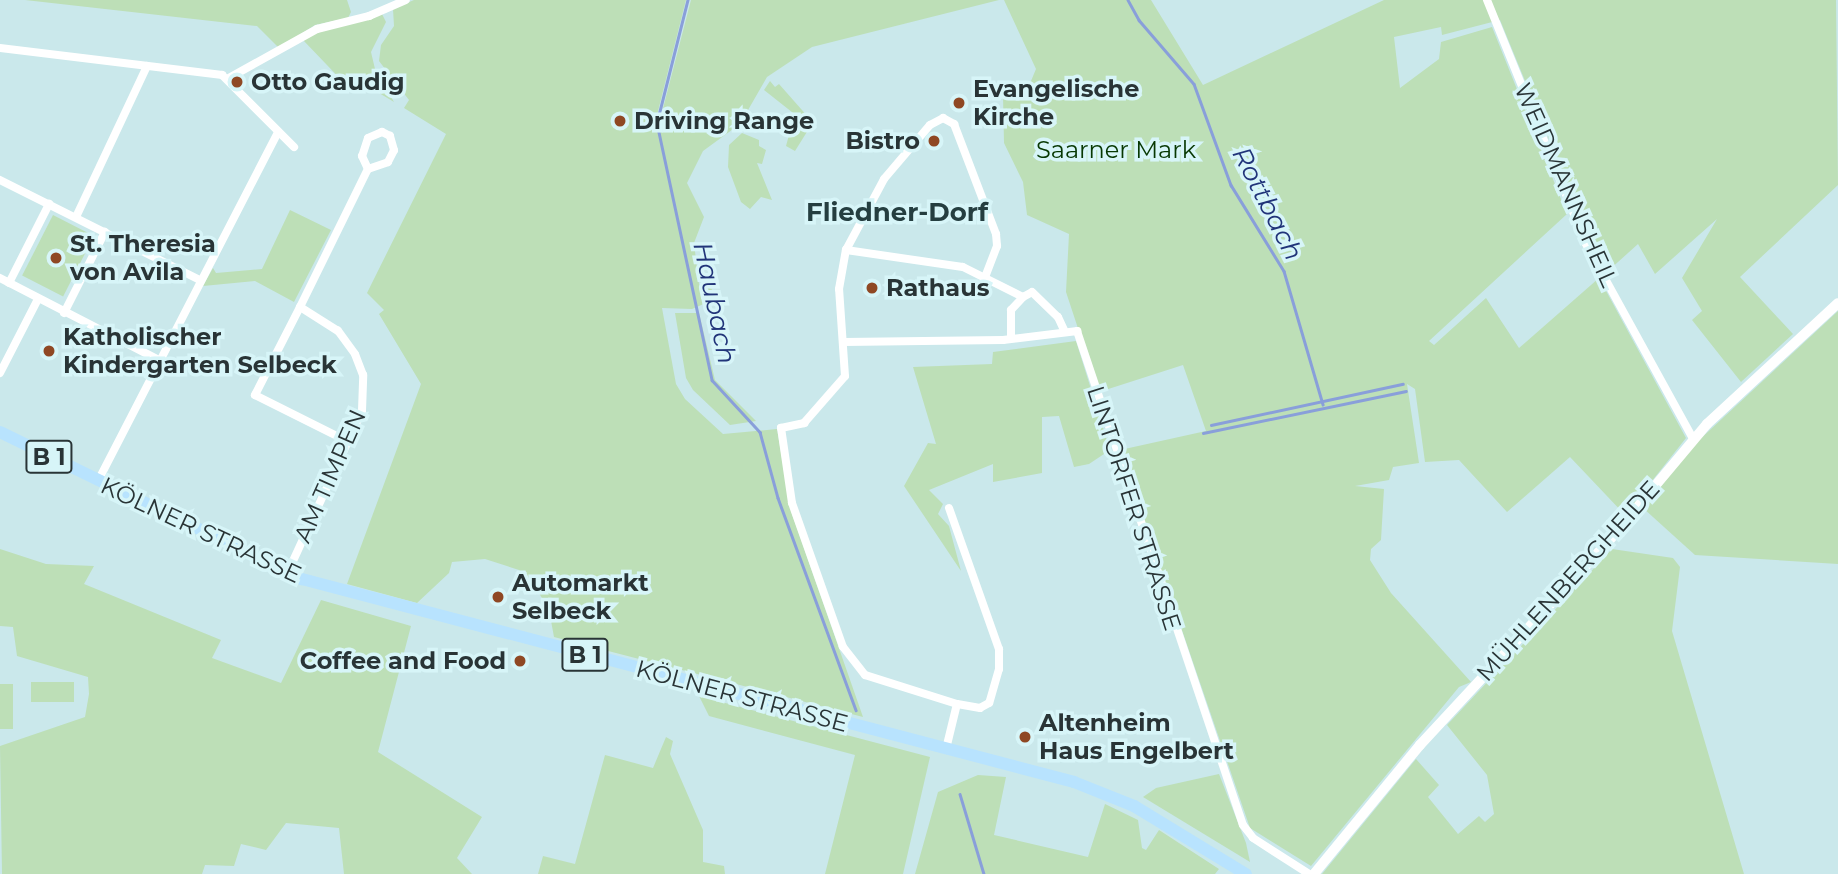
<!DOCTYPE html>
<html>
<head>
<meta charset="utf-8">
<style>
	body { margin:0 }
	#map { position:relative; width:1838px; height:874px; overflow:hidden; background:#cae8eb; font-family:Montserrat,sans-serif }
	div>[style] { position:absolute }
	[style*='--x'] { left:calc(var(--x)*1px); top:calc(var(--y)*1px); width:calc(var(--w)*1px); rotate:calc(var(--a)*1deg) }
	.green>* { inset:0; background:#bddfb7; transform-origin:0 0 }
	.stream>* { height:2.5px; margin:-1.25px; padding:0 1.25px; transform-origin:1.25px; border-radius:1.25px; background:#899fda }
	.minor>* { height:8px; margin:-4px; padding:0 4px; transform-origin:4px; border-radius:4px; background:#fff }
	.tertiary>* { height:10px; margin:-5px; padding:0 5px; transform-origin:5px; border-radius:5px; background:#fff }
	.primary>* { height:12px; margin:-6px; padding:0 6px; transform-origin:6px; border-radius:6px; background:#b8e3fe }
	.dots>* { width:19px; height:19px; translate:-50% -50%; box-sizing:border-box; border:4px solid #d7f5f8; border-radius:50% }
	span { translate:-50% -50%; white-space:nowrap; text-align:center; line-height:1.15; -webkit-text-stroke:7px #d7f5f8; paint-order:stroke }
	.shield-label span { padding:2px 5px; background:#d7f5f8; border:2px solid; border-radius:5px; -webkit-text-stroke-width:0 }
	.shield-label { font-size:23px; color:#293436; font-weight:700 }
	.poi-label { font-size:24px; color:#293436; font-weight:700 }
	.left { translate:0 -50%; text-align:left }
	.right { translate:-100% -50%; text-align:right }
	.park-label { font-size:24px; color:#073802 }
	.street-label { font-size:24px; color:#293436 }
	.water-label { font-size:26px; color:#213479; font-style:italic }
	.neighbourhood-label { font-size:26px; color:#253e40; font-weight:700 }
</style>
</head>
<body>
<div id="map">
	<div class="green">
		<i style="clip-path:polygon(25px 0,347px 0,351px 12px,348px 18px,315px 25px,279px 48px,257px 26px)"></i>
		<i style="clip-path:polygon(414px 0,686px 0,655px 123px,660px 120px,691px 0,999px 0,812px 47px,767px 77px,740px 124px,703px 151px,687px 183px,704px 217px,694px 243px,699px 284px,712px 289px,706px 303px,692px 309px,662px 308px,676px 384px,685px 399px,723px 434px,777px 429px,791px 511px,863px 717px,554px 637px,549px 610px,536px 588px,519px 570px,485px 559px,452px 562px,449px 573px,417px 603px,347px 584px,421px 384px,379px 314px,384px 310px,367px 293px,446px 134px,404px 108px,409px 100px,379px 61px,381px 45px,394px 26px,393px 9px)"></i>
		<i style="clip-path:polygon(1004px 0,1151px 0,1203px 85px,1384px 0,1836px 0,1838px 185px,1740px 277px,1793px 334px,1741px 382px,1692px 320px,1702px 311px,1682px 278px,1717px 219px,1655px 274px,1638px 244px,1608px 271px,1579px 212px,1500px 20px,1442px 35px,1441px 27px,1394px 37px,1400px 88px,1439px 59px,1441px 42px,1492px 27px,1567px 214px,1429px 341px,1434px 345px,1486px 298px,1519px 348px,1599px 278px,1686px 438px,1625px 515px,1570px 457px,1507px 512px,1459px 460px,1425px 462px,1415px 389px,1407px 384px,1419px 463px,1393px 467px,1389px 480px,1355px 486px,1384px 489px,1381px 540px,1371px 549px,1370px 560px,1391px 593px,1471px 682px,1459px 687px,1311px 866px,1250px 828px,1120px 450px,1206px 431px,1183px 365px,1099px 392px,1066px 292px,1069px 234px,1027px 215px,1023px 182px,1004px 143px,1003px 96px,1031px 81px,1036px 69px)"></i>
		<i style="clip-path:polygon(382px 14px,386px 22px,371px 52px,375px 69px,394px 102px,354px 78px,349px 88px,303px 40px,316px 32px)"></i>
		<i style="clip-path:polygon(770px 81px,775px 87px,779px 84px,809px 118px,810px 127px,795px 151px,786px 146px,789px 135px,802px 120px,764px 90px)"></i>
		<i style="clip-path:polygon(742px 133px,759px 140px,759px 146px,766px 150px,762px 164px,757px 163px,772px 200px,761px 197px,750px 209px,741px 202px,728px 167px,729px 145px)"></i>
		<i style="clip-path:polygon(290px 210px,331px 230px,294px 302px,255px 281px,203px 286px,213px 268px,216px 273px,262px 269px)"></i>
		<i style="left:53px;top:215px;width:46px;height:68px;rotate:27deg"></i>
		<i style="clip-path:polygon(1838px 311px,1838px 564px,1695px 555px,1643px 508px,1697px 442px)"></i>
		<i style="clip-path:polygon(675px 313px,699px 313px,715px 380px,756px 421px,730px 425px,693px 390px,686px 378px)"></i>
		<i style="clip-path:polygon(1076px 341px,1110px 450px,1089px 464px,1074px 467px,1059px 416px,1042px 417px,1042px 473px,993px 482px,993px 464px,929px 490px,943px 504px,938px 514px,949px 526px,961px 571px,904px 486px,928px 443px,936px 444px,913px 367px,992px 364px,993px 352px)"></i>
		<i style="clip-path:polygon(0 549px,46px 564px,94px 566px,84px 584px,221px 640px,212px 658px,281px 683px,321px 600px,411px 626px,378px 752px,482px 817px,457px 858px,472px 874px,344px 874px,339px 828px,286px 823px,266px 850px,241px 844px,234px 866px,205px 865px,202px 874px,2px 874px,0 746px,85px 717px,89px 694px,88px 677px,17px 656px,13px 627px,0 626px)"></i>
		<i style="clip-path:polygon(1612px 549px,1673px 558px,1680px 567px,1672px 631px,1744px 874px,1322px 874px,1416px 759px,1439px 785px,1428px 797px,1458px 834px,1479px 816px,1485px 822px,1494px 814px,1487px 775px,1447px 725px)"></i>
		<i style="left:31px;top:682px;width:43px;height:20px"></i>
		<i style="left:0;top:684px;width:13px;height:45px"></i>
		<i style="clip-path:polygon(699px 696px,930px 757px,903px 874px,825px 874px,855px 755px,709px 716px)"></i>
		<i style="clip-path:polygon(666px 737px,673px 741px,670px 754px,703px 830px,703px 862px,724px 866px,725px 874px,538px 874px,543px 856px,575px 864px,605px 755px,653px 768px)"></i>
		<i style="clip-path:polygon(1219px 774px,1246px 843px,1250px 862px,1143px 797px,1156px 788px)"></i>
		<i style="clip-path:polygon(978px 775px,1006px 777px,994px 835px,1088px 857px,1105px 804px,1138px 820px,1142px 848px,1146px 850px,1159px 830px,1219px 869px,1215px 874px,915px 874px,938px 792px)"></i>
	</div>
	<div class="stream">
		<i style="--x:688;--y:0;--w:127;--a:104.1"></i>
		<i style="--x:657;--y:123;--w:263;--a:77.9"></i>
		<i style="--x:712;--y:380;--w:71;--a:47.3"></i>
		<i style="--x:760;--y:432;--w:68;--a:74.7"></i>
		<i style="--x:778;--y:498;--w:226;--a:69.8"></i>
		<i style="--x:1128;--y:0;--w:23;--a:61"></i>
		<i style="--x:1139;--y:20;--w:84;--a:49.3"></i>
		<i style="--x:1194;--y:84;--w:108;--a:69.9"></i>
		<i style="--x:1231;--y:185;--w:101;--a:58.4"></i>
		<i style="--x:1284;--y:271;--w:139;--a:73.7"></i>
		<i style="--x:1211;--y:425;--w:196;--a:-12.1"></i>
		<i style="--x:1203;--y:433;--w:207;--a:-11.7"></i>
		<i style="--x:960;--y:794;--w:84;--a:73.3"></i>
	</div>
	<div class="minor">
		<i style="--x:1487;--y:0;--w:263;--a:67.9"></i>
		<i style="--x:1586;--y:244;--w:222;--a:61.2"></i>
		<i style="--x:0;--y:48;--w:224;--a:6.9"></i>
		<i style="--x:222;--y:75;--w:102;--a:45"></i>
		<i style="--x:227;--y:79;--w:103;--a:-29.1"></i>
		<i style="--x:317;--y:29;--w:54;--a:-14"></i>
		<i style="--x:369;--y:16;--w:40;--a:-23.4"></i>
		<i style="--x:0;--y:180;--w:224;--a:26.6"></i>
		<i style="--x:76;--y:217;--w:167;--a:-64.8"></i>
		<i style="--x:846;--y:250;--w:118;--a:8.3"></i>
		<i style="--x:963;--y:267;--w:67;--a:26.6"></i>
		<i style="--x:1023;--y:297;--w:10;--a:-29"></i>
		<i style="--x:1032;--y:292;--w:36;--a:44"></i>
		<i style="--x:1058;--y:317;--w:14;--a:65"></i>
		<i style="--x:0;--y:278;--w:179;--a:27.3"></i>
		<i style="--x:9;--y:283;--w:89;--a:-63.1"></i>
		<i style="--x:300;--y:307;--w:99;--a:117.1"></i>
		<i style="--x:255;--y:395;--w:105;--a:26.6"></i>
		<i style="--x:64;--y:313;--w:91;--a:-63.2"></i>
		<i style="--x:1011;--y:338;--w:28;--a:-90"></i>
		<i style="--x:1011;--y:310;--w:18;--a:-47"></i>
		<i style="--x:844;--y:342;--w:159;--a:-0.7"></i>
		<i style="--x:1003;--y:340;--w:75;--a:-6.9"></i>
		<i style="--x:1077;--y:331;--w:521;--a:71.43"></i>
		<i style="--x:1243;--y:825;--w:16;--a:52"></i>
		<i style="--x:1253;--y:838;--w:67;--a:32.7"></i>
		<i style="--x:0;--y:373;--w:83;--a:-62.8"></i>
		<i style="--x:98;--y:481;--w:393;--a:-62.7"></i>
		<i style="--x:949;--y:508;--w:150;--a:70.5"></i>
		<i style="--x:999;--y:649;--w:20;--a:90"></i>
		<i style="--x:999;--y:669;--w:35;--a:106"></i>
		<i style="--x:989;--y:703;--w:10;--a:151"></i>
		<i style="--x:980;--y:708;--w:23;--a:-170"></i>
		<i style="--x:287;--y:574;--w:179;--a:-65.3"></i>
		<i style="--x:362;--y:411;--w:36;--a:-88"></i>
		<i style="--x:363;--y:375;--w:22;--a:-111"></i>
		<i style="--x:355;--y:354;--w:29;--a:-126"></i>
		<i style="--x:338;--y:331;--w:45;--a:-147.7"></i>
		<i style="--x:300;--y:307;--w:154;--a:-63.8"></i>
		<i style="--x:368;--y:169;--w:21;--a:-19"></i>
		<i style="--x:388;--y:162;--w:13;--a:-63"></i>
		<i style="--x:394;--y:150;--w:15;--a:-106"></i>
		<i style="--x:390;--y:136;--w:9;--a:-153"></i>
		<i style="--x:382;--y:132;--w:15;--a:157"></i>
		<i style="--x:368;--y:138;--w:19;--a:108"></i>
		<i style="--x:362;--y:156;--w:14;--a:65"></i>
		<i style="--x:946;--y:749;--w:46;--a:-76.3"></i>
		<i style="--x:957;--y:704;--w:96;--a:-162.5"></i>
		<i style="--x:865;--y:675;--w:36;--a:-128"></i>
		<i style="--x:843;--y:647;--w:153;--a:-109.5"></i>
		<i style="--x:792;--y:503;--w:76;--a:-98.3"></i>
		<i style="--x:781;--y:428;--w:24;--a:-12"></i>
		<i style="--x:804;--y:423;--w:62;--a:-48.9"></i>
		<i style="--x:845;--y:376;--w:87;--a:-93.9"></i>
		<i style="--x:839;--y:289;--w:40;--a:-80"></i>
		<i style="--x:846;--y:250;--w:81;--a:-61.8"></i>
		<i style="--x:884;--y:179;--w:71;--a:-49.6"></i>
		<i style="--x:930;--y:125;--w:15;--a:-28"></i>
		<i style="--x:943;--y:118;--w:13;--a:29"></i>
		<i style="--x:954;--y:124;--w:118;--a:69.1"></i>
		<i style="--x:996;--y:234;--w:12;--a:85"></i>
		<i style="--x:997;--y:246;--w:33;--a:111"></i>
	</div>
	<div class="tertiary">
		<i style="--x:1314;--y:874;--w:167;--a:-50.6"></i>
		<i style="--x:1420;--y:745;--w:277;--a:-47.2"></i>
		<i style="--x:1608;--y:542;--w:154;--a:-50"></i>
		<i style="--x:1707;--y:424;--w:178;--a:-42.7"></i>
	</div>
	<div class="primary">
		<i style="--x:0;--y:432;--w:336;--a:26"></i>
		<i style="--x:302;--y:579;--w:798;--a:14.73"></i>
		<i style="--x:1074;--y:782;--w:65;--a:21.8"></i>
		<i style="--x:1134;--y:806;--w:131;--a:31.3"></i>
	</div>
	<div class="dots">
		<i style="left:237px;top:82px;background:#8f4824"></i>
		<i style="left:959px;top:103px;background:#8f4824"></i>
		<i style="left:620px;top:121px;background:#8f4824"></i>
		<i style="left:934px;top:141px;background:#8f4824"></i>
		<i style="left:56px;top:258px;background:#8f4824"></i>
		<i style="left:872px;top:288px;background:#8f4824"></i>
		<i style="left:49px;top:351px;background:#8f4824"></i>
		<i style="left:498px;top:597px;background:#8f4824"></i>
		<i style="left:520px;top:661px;background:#8f4824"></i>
		<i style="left:1025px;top:737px;background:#8f4824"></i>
	</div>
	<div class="shield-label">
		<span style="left:49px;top:457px">B 1</span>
		<span style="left:585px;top:655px">B 1</span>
	</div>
	<div class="poi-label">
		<span class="left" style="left:251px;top:82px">Otto Gaudig</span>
		<span class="left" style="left:973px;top:103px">Evangelische<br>Kirche</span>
		<span class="left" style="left:634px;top:121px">Driving Range</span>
		<span class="right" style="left:920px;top:141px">Bistro</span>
		<span class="left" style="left:70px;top:258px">St. Theresia<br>von Avila</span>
		<span class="left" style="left:886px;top:288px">Rathaus</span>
		<span class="left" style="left:63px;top:351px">Katholischer<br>Kindergarten Selbeck</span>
		<span class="left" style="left:512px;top:597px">Automarkt<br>Selbeck</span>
		<span class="right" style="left:506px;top:661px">Coffee and Food</span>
		<span class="left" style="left:1039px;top:737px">Altenheim<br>Haus Engelbert</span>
	</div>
	<div class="park-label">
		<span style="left:1116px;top:150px">Saarner Mark</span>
	</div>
	<div class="street-label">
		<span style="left:1566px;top:185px;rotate:66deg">WEIDMANNSHEIL</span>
		<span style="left:330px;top:476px;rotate:-66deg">AM TIMPEN</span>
		<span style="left:1134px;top:508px;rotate:72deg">LINTORFER STRASSE</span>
		<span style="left:201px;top:530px;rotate:25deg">KÖLNER STRASSE</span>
		<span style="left:1568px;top:581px;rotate:-48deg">MÜHLENBERGHEIDE</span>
		<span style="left:742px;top:696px;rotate:15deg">KÖLNER STRASSE</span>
	</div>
	<div class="water-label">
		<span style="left:1267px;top:204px;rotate:63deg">Rottbach</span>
		<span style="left:714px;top:303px;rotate:78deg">Haubach</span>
	</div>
	<div class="neighbourhood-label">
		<span style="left:897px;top:213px">Fliedner-Dorf</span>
	</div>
</div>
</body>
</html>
